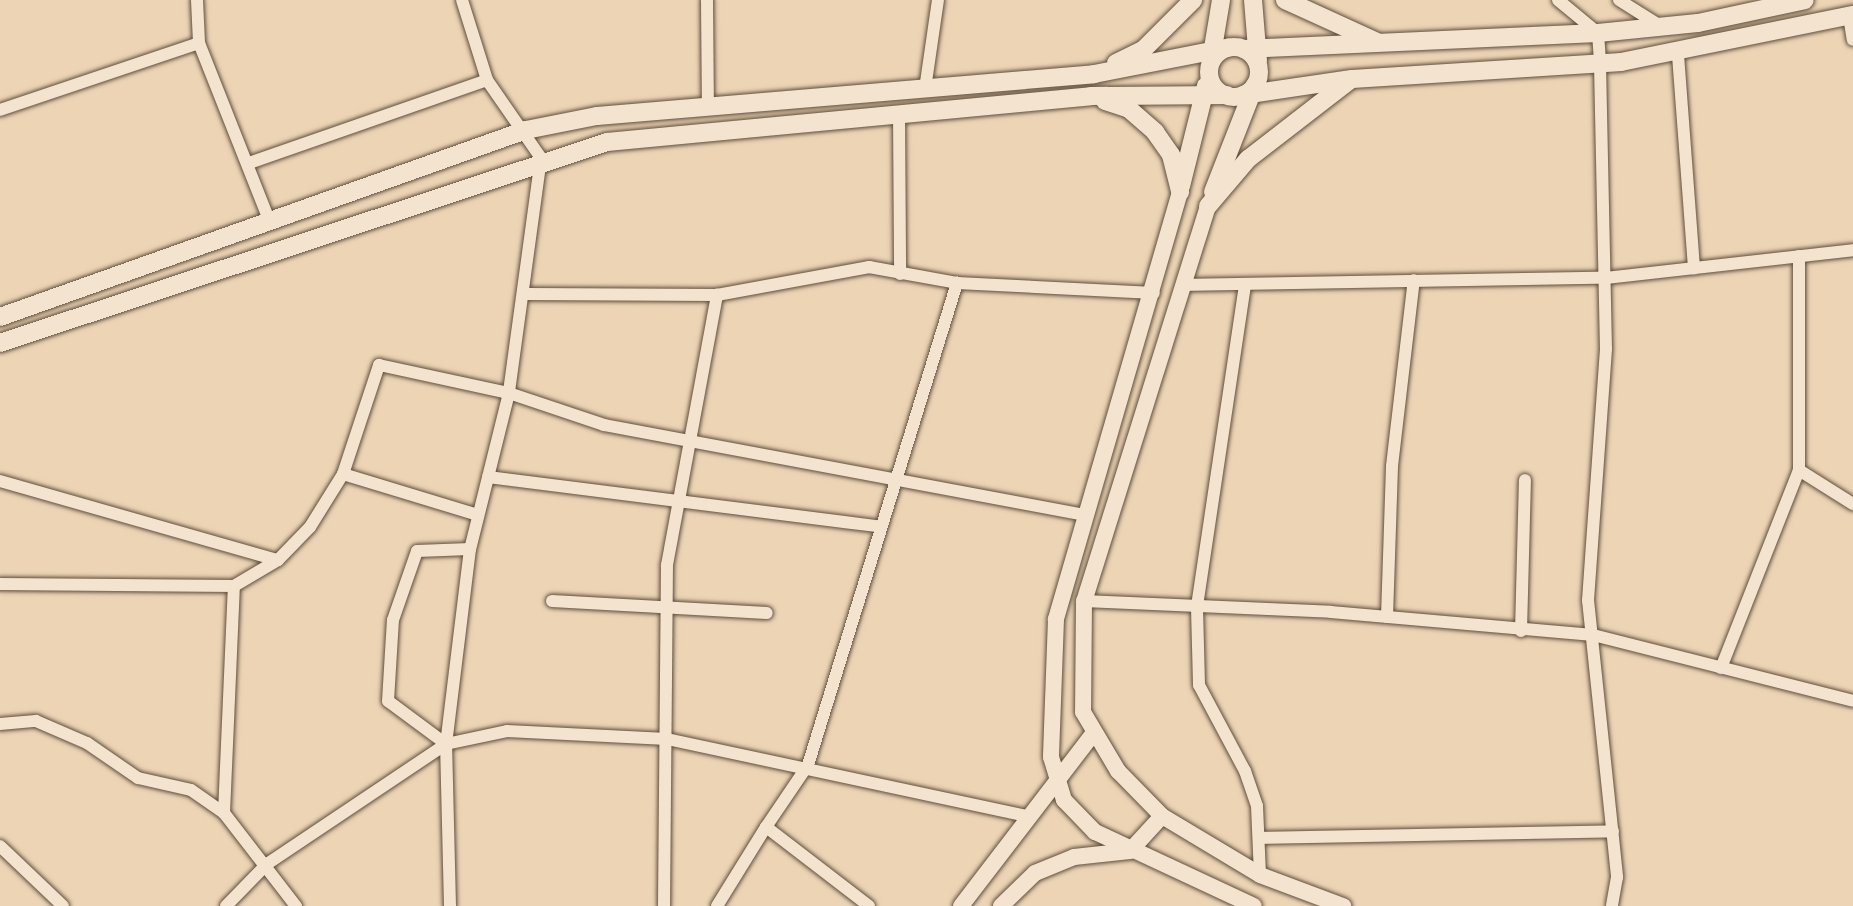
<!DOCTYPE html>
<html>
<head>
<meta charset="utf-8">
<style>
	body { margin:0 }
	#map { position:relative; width:1853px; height:906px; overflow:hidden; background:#ecd4b5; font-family:"Sorts Mill Goudy",serif }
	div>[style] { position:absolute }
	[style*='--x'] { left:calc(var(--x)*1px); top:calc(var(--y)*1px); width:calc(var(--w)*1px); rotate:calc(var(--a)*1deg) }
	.roads { filter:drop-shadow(0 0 2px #5f4e3c) drop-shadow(0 0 2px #5f4e3c) }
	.minor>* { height:12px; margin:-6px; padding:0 6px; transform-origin:6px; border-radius:6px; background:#f3e3cf }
	.tertiary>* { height:16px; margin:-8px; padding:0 8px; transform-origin:8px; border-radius:8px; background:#f3e3cf }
	.secondary>* { height:18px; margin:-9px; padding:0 9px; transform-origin:9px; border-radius:9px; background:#f3e3cf }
	.secondary>.ring { margin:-9px; padding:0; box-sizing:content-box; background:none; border:18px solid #f3e3cf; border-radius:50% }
	span { translate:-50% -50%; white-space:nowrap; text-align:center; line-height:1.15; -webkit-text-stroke:6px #f3e3cf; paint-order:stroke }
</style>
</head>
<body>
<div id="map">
	<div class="roads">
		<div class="minor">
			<i style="--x:197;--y:0;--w:43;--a:87.3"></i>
			<i style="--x:199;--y:43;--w:193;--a:68.4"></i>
			<i style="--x:462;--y:0;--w:84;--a:72.6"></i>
			<i style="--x:487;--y:80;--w:95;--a:55.3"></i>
			<i style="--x:541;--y:158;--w:237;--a:97.8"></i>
			<i style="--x:509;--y:393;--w:100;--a:18.6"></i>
			<i style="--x:604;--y:425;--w:488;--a:10.6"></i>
			<i style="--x:707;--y:0;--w:107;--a:89.5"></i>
			<i style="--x:1558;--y:0;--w:52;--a:39.5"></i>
			<i style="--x:1598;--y:33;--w:31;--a:86"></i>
			<i style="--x:1600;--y:64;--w:285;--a:88.8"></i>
			<i style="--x:1606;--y:349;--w:252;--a:94.1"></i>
			<i style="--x:1588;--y:600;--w:279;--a:84"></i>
			<i style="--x:1617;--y:877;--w:29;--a:100"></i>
			<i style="--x:1619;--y:0;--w:51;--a:32.1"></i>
			<i style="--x:1849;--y:16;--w:24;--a:81"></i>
			<i style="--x:1678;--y:55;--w:214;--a:85.7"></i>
			<i style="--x:925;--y:89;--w:90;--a:-81.7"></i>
			<i style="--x:0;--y:110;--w:210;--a:-18.6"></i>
			<i style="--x:899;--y:113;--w:161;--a:89.6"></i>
			<i style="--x:249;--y:163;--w:252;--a:-19.2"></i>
			<i style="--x:1185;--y:285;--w:420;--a:-1"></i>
			<i style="--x:1605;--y:278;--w:250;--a:-6.4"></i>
			<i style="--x:1245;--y:285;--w:327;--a:98.5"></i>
			<i style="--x:1197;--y:608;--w:77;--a:88.5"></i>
			<i style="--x:1199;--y:685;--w:98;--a:61.9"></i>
			<i style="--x:1245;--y:771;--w:37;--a:71"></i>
			<i style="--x:1257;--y:806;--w:69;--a:87.5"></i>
			<i style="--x:527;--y:294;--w:190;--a:0.3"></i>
			<i style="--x:717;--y:295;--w:155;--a:-10.4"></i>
			<i style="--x:869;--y:267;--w:89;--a:10.3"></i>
			<i style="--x:957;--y:283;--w:197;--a:2.9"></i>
			<i style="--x:1799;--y:470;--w:64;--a:32.2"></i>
			<i style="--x:343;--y:474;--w:141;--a:16.9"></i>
			<i style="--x:488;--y:477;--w:392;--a:7.2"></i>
			<i style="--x:0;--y:481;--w:289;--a:15.9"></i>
			<i style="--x:0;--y:584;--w:234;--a:0.5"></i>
			<i style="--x:234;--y:586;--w:51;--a:-30.6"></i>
			<i style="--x:278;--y:560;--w:46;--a:-45.9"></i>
			<i style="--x:310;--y:527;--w:62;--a:-58.1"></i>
			<i style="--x:343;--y:474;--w:115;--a:-71.7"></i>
			<i style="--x:379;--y:365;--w:133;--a:12.2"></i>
			<i style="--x:509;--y:393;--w:161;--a:104"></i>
			<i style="--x:470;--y:549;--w:196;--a:97"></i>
			<i style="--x:552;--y:601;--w:215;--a:3.2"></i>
			<i style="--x:1084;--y:601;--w:247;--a:2.5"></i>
			<i style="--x:1331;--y:612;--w:263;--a:5"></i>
			<i style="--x:1593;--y:635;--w:268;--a:14.2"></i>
			<i style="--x:1387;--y:617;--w:151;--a:-88.1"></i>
			<i style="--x:1392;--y:466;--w:187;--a:-83.3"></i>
			<i style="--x:1521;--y:631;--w:151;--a:-88.5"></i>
			<i style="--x:1721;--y:668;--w:213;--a:-68.5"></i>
			<i style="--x:1799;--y:470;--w:214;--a:-90"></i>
			<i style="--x:0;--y:724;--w:36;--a:-5"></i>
			<i style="--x:36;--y:721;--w:56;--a:23.3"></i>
			<i style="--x:87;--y:743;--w:62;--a:34.5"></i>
			<i style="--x:138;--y:778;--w:54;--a:12.8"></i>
			<i style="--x:191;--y:790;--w:40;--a:34.9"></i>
			<i style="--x:224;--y:813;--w:118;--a:52.3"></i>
			<i style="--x:446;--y:744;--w:72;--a:-143.4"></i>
			<i style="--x:388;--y:701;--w:81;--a:-86.5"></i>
			<i style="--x:393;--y:620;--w:73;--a:-70.8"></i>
			<i style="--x:417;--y:551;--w:53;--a:-2.2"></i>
			<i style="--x:224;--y:813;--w:227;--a:-87.5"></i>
			<i style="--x:1261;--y:838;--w:352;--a:-1.1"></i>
			<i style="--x:0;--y:846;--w:87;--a:43.6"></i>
			<i style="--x:226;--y:906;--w:59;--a:-45.7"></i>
			<i style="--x:267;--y:864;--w:216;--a:-33.8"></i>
			<i style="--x:450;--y:906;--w:162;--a:-91.4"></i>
			<i style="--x:446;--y:744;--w:62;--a:-12"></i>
			<i style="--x:507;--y:731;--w:160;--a:2.9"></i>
			<i style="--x:667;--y:739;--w:372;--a:12.1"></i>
			<i style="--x:664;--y:906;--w:341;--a:-89.5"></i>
			<i style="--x:667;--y:565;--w:275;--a:-79.5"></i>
			<i style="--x:717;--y:906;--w:93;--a:-58.2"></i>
			<i style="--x:869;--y:906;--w:130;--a:-142.5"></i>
			<i style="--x:766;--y:827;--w:75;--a:-55.9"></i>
			<i style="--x:808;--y:765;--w:505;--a:-72.82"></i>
		</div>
		<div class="tertiary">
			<i style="--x:1180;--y:192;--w:445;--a:106.2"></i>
			<i style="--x:1056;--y:619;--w:138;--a:92.1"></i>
			<i style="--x:1051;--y:757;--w:45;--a:73.2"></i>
			<i style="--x:1064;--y:800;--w:45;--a:45.9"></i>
			<i style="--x:1095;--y:832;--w:175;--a:25"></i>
			<i style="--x:1208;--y:206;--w:414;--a:107.4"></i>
			<i style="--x:1084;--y:601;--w:111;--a:90.5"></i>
			<i style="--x:1083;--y:712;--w:69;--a:59.3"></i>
			<i style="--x:1118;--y:771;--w:63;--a:45.6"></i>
			<i style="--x:1162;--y:816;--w:114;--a:31"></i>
			<i style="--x:1260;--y:875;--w:89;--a:20.5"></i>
			<i style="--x:961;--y:906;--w:215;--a:-52.5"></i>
			<i style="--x:1001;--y:906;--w:47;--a:-44.1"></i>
			<i style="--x:1035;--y:873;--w:42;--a:-22.3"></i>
			<i style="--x:1074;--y:857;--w:56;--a:-6.1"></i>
			<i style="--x:1130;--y:851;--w:47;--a:-47.6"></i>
		</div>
		<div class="secondary">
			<i style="--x:1253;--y:0;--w:61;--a:85.3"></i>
			<i style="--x:1285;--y:0;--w:101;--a:24.5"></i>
			<i class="ring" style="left:1209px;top:47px;width:32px;height:32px"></i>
			<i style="--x:1244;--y:49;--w:354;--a:-2.6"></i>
			<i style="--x:1598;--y:33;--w:100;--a:-5.7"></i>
			<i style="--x:1698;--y:23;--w:109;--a:-12.1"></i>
			<i style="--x:1211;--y:60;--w:61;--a:-80.5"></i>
			<i style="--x:1116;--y:63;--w:30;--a:-26"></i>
			<i style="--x:1143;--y:50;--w:71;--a:-45"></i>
			<i style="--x:1243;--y:95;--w:110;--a:-8.4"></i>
			<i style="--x:1352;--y:79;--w:270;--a:-3.6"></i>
			<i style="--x:1621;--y:62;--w:237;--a:-11.5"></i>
			<i style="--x:1105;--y:101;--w:25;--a:18"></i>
			<i style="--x:1129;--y:109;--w:35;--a:41"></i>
			<i style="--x:1155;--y:132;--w:28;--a:55"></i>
			<i style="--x:1171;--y:155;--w:38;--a:76"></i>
			<i style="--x:1181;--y:186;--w:103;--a:-76"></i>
			<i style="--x:1213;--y:192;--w:115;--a:-68.6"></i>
			<i style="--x:1208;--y:206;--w:62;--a:-49.6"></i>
			<i style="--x:1248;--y:159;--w:128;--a:-37.7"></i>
			<i style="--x:0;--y:317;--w:558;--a:-19.57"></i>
			<i style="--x:526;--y:130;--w:72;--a:-11.2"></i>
			<i style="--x:597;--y:116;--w:499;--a:-4.8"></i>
			<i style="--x:1094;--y:74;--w:136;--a:-11.1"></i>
			<i style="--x:0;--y:343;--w:639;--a:-18.32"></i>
			<i style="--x:607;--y:142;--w:486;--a:-5.4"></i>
			<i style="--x:1091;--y:96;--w:136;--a:-0.4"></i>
		</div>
	</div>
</div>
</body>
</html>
